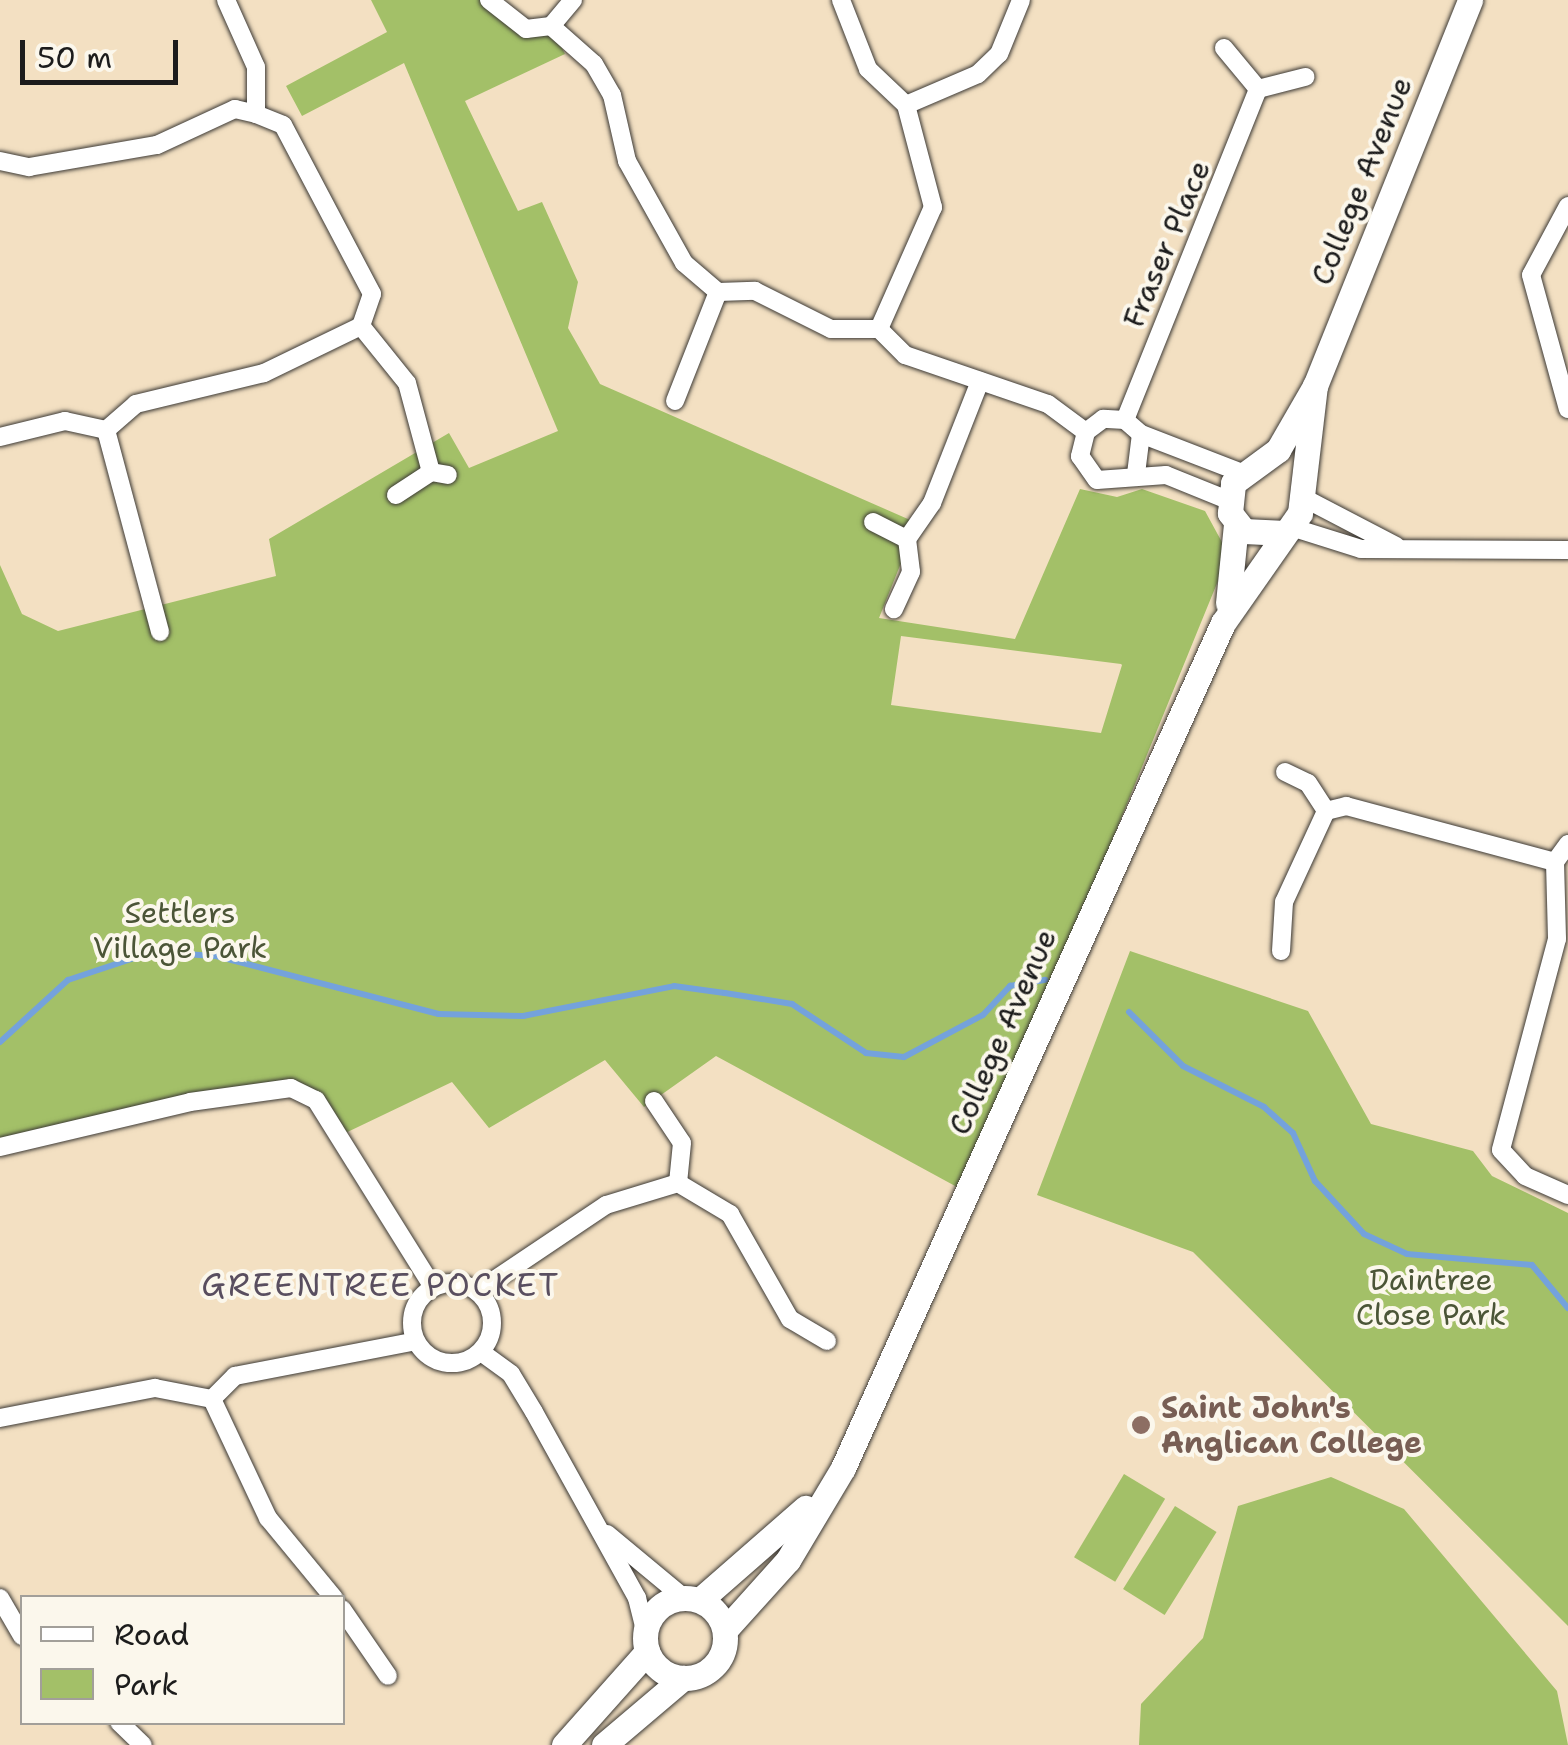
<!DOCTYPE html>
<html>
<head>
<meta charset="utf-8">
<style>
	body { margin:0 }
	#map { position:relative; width:1568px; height:1745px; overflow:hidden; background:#f3e0c2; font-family:"Shantell Sans",sans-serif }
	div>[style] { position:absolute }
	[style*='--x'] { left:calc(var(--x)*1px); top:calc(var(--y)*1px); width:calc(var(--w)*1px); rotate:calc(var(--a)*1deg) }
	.green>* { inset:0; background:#a3c068; transform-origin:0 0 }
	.stream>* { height:6px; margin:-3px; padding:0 3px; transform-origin:3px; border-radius:3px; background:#74a2dc }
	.roads { filter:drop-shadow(0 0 2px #3c3935) drop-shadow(0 0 2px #3c3935) }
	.street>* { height:18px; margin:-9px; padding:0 9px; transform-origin:9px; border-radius:9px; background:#fff }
	.street>.ring { margin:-9px; padding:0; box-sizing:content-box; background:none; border:18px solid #fff; border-radius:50% }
	.secondary>* { height:25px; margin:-12.5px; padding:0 12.5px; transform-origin:12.5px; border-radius:12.5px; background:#fff }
	.secondary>.ring { margin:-12.5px; padding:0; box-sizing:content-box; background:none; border:25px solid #fff; border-radius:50% }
	.dots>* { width:28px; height:28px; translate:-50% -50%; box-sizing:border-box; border:5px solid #fbf7ec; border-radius:50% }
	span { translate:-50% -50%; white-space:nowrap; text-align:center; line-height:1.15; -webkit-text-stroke:8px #fbf7ec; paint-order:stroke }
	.street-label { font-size:30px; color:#1c1c1c }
	.park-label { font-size:30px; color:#4b5537 }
	.education-label { font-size:30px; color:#785e54; font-weight:700 }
	.left { translate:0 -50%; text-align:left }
	.neighbourhood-label { font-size:32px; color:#594e5f; letter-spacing:2.5px }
	.legend { position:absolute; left:20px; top:1595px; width:325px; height:130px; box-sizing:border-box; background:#fbf7ec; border:2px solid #a29f99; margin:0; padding:12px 18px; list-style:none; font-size:30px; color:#1c1c1c }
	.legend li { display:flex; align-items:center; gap:20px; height:50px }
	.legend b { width:50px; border:2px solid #a29f99 }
	.scale { position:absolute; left:20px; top:40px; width:158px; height:45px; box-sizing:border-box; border:5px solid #1c1c1c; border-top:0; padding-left:12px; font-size:30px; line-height:35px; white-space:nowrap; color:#1c1c1c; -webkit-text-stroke:8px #fbf7ec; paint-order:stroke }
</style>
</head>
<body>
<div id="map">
	<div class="green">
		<i style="clip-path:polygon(evenodd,371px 0,489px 0,494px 11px,551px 26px,565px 54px,465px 101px,518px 211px,542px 202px,578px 282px,568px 328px,600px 384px,917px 523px,879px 618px,1015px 639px,1080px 489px,1117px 497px,1142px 489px,1205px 511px,1223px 544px,1220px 576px,968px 1193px,716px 1056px,644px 1107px,605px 1060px,489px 1128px,452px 1082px,337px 1137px,316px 1100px,291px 1088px,0 1147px,0 565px,22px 614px,58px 631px,276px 576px,269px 539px,449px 433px,469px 468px,558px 431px,404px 63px,302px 116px,286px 86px,387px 32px,371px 0,901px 636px,1121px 664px,1122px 665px,1101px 733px,891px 705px,901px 636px)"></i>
		<i style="clip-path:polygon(1130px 951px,1308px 1011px,1371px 1124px,1473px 1151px,1492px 1176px,1568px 1213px,1568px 1626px,1193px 1252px,1037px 1195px)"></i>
		<i style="left:1124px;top:1474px;width:48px;height:97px;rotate:31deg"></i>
		<i style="clip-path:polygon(1331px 1477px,1404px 1509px,1557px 1691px,1568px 1745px,1139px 1745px,1141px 1704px,1203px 1638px,1238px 1506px)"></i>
		<i style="left:1175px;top:1506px;width:49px;height:98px;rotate:32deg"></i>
	</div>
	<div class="stream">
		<i style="--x:1129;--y:1012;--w:76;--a:45"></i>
		<i style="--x:1183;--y:1066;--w:91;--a:26.8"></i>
		<i style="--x:1264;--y:1107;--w:39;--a:42"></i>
		<i style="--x:1293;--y:1133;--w:53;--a:65.4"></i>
		<i style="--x:1315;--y:1181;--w:72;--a:47.2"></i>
		<i style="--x:1364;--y:1234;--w:47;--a:24.9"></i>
		<i style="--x:1407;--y:1254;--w:125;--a:5"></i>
		<i style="--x:1532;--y:1265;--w:56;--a:50.1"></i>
		<i style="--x:0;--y:1042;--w:92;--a:-42.4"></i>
		<i style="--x:68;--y:980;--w:89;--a:-18.4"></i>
		<i style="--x:152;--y:952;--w:64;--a:3.6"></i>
		<i style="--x:216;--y:956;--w:230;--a:14.6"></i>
		<i style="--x:439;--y:1014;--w:84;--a:1.4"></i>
		<i style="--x:523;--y:1016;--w:154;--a:-11.2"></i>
		<i style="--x:674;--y:986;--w:51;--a:7.8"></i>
		<i style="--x:725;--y:993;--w:68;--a:9.3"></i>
		<i style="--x:792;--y:1004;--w:89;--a:33.5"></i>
		<i style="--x:866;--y:1053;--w:38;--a:6"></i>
		<i style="--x:904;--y:1057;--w:89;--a:-28"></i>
		<i style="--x:983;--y:1015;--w:40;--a:-47"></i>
		<i style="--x:1010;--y:986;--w:36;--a:-10"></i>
	</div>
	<div class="roads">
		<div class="street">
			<i style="--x:226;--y:0;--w:73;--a:65.9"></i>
			<i style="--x:256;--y:67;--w:47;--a:90"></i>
			<i style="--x:489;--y:0;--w:47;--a:38.1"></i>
			<i style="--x:526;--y:29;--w:25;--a:-7"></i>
			<i style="--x:573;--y:0;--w:34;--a:130"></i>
			<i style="--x:551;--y:26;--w:57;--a:41.5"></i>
			<i style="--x:594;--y:64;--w:36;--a:60"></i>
			<i style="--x:612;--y:95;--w:68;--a:77.2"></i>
			<i style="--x:627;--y:161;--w:117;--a:60.8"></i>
			<i style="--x:684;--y:263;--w:45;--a:40.5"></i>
			<i style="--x:718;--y:292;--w:37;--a:-2"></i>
			<i style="--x:755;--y:291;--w:85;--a:26.6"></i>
			<i style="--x:831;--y:329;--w:48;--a:0"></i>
			<i style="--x:879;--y:329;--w:37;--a:45"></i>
			<i style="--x:905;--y:355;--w:151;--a:18.9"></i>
			<i style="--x:1048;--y:404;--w:47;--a:36.4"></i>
			<i style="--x:841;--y:0;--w:74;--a:68.6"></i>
			<i style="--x:868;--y:69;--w:52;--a:43.5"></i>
			<i style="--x:906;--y:105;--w:106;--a:75.2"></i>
			<i style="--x:933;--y:207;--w:133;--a:113.9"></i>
			<i style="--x:1224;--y:48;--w:53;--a:50.3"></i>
			<i style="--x:1258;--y:89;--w:49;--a:-14.3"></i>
			<i style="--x:906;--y:105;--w:78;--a:-23.3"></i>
			<i style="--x:978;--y:74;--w:29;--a:-44"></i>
			<i style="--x:999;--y:54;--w:58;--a:-67.8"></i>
			<i style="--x:0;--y:161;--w:30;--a:12"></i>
			<i style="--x:29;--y:167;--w:130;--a:-9.8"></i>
			<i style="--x:157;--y:145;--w:86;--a:-24.8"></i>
			<i style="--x:235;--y:109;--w:22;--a:13"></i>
			<i style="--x:256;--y:114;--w:29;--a:22"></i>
			<i style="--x:283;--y:125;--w:191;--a:62.2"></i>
			<i style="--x:372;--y:294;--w:34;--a:109"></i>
			<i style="--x:361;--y:326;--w:108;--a:154.1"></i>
			<i style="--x:264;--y:373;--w:132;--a:166.4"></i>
			<i style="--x:136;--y:404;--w:40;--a:139"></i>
			<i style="--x:106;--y:430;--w:42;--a:-167.6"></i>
			<i style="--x:65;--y:421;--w:67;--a:166.2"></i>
			<i style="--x:1568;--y:206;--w:78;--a:118.2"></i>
			<i style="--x:1531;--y:275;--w:139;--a:74.6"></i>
			<i style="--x:361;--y:326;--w:73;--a:51.1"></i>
			<i style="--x:407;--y:383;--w:92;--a:74.9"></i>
			<i style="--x:675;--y:401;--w:117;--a:-68.5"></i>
			<i style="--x:1125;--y:420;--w:357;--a:-68.1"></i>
			<i style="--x:106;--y:430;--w:209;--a:75"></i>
			<i style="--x:1141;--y:434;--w:108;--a:21.1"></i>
			<i style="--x:1136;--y:474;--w:40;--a:-82.9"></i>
			<i style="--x:1141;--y:434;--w:21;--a:-139"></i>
			<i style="--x:1125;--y:420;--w:22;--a:-177"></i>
			<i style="--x:1103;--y:419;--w:21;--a:143"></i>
			<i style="--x:1086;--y:432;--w:25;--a:104"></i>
			<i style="--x:1080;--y:456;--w:29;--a:55"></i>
			<i style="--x:1097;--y:480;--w:69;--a:-4.1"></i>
			<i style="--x:1166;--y:475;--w:67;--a:22"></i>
			<i style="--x:396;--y:495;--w:42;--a:-33.3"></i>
			<i style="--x:431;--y:472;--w:17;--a:10"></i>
			<i style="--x:1302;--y:497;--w:106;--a:27.5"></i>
			<i style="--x:873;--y:522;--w:38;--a:27"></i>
			<i style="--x:907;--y:539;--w:33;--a:83"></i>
			<i style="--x:911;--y:572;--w:41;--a:114.7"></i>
			<i style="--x:1291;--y:527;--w:73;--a:17.4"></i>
			<i style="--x:1361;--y:549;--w:207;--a:0.3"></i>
			<i style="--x:907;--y:539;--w:44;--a:-55.2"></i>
			<i style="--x:932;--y:503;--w:131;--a:-68.5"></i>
			<i style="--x:1285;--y:772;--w:25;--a:26"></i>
			<i style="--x:1308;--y:783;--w:33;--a:57"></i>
			<i style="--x:1568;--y:844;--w:22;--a:126"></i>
			<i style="--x:1555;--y:862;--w:77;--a:88.5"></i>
			<i style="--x:1557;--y:939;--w:218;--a:104.9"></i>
			<i style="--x:1501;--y:1150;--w:35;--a:47"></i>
			<i style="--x:1525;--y:1176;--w:47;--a:23.8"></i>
			<i style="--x:1281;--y:951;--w:49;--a:-86.5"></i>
			<i style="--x:1284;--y:902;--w:100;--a:-65.2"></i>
			<i style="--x:1326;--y:811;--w:21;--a:-14"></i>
			<i style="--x:1346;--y:806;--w:216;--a:15"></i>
			<i style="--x:654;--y:1101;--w:50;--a:56.3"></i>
			<i style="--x:682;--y:1143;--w:40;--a:95.7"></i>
			<i style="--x:0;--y:1147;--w:195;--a:-13.3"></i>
			<i style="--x:190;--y:1102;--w:102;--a:-7.9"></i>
			<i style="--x:291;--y:1088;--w:28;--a:26"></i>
			<i style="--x:316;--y:1100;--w:221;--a:58"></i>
			<i class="ring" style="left:412px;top:1283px;width:62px;height:62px"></i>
			<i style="--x:478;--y:1291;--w:154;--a:-33.9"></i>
			<i style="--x:606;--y:1205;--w:75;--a:-17"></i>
			<i style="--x:678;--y:1183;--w:61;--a:30.8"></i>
			<i style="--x:730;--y:1214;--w:121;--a:60.3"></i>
			<i style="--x:790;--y:1319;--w:43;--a:30.7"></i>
			<i style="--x:481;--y:1352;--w:37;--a:36"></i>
			<i style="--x:511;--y:1374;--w:44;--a:58.8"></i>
			<i style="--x:534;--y:1412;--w:213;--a:61"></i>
			<i style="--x:637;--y:1598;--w:33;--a:76"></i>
			<i style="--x:212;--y:1399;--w:132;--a:64.8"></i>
			<i style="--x:268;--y:1518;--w:104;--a:50.5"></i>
			<i style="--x:0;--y:1418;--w:158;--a:-11"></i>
			<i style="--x:155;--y:1388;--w:58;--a:10.9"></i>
			<i style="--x:212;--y:1399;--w:33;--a:-45"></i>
			<i style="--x:235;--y:1376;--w:184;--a:-10.9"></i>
			<i style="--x:607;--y:1534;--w:99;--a:39.7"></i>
			<i style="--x:0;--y:1598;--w:44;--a:59.9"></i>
			<i style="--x:342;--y:1609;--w:81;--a:55.5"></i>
			<i style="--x:119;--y:1722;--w:33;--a:44"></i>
		</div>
		<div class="secondary">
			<i style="--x:1285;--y:533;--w:41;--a:-177.2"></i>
			<i style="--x:1244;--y:531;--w:23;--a:-128"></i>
			<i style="--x:1230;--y:513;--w:30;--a:-84"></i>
			<i style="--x:1233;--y:483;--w:56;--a:-36.3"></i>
			<i style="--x:1278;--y:450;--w:74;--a:-60"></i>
			<i style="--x:1315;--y:386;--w:416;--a:-68.1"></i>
			<i style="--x:1228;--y:603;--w:79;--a:-84.2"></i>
			<i class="ring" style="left:645px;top:1598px;width:55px;height:55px"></i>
			<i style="--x:700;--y:1600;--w:140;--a:-41.2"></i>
			<i style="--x:725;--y:1630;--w:94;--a:-48"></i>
			<i style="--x:788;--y:1560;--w:107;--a:-59.1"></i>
			<i style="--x:843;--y:1468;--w:927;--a:-65.79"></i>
			<i style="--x:1223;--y:623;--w:134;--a:-55"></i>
			<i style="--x:1300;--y:513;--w:128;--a:-83.3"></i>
			<i style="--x:564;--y:1745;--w:125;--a:-48.3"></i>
			<i style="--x:604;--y:1745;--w:104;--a:-40.3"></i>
		</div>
	</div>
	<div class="dots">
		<i style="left:1141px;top:1425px;background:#8d6e63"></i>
	</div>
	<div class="street-label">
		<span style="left:1362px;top:181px;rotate:-68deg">College Avenue</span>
		<span style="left:1167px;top:244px;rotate:-67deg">Fraser Place</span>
		<span style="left:1003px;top:1032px;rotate:-66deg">College Avenue</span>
	</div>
	<div class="park-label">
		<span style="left:180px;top:930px">Settlers<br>Village Park</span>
		<span style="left:1431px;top:1297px">Daintree<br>Close Park</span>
	</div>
	<div class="education-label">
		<span class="left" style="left:1161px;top:1425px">Saint John's<br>Anglican College</span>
	</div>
	<div class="neighbourhood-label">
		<span style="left:381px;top:1285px">GREENTREE POCKET</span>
	</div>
	<ul class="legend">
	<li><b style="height:12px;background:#fff"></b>Road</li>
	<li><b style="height:28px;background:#a3c068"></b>Park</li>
	</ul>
	<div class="scale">50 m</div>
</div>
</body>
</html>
